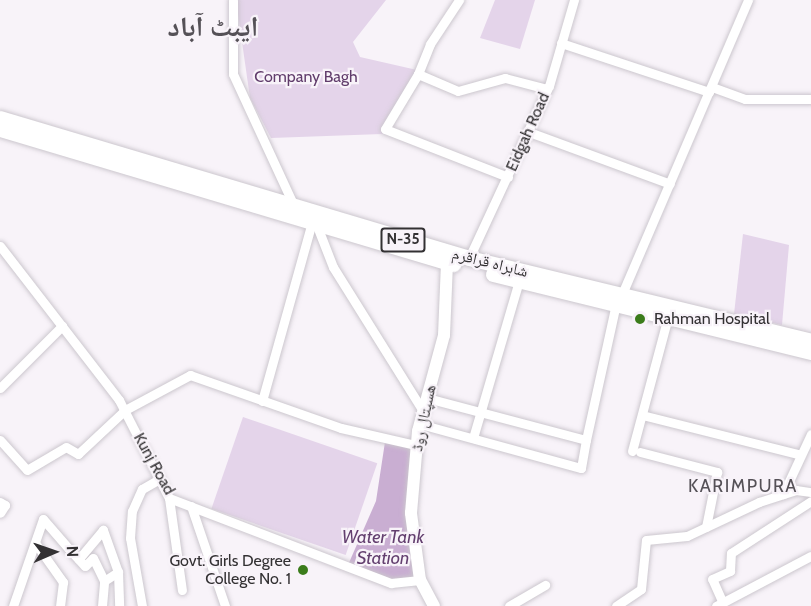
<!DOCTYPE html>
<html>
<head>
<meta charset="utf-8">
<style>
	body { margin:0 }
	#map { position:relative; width:811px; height:606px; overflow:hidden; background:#f8f3f9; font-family:Cabin,"Noto Naskh Arabic",sans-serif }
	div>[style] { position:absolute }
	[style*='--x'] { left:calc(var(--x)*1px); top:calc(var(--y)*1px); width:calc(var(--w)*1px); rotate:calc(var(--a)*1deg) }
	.green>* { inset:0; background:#e4d4ea; transform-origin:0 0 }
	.water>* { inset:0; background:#c9aed2 }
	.roads { filter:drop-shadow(0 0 2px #ccc7ce) drop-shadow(0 0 2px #ccc7ce) }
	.minor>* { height:9px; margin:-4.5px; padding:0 4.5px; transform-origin:4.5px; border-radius:4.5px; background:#fff }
	.secondary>* { height:12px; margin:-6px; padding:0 6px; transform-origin:6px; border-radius:6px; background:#fff }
	.trunk>* { height:15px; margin:-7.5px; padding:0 7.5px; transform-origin:7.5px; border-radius:7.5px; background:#fff }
	.dots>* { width:16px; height:16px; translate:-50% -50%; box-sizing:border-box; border:3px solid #f8f3f9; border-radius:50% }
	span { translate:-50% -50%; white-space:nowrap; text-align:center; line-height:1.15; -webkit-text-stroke:4.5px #f8f3f9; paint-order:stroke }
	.shield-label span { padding:2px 4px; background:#f8f3f9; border:2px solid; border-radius:4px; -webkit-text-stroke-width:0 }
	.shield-label { font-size:15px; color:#333133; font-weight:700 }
	.park-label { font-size:16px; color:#603c6b }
	.street-label { font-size:16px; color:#333133 }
	.poi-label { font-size:16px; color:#333133 }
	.left { translate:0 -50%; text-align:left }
	.right { translate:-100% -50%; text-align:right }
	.neighbourhood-label { font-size:18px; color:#555157; letter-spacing:1.5px }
	.water-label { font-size:18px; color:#633f6f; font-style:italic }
	.town-label { font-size:28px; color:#555157; font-weight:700 }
	.north { position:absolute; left:24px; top:522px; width:60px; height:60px; -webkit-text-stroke:4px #f8f3f9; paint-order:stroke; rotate:88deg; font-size:16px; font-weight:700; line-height:24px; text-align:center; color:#333133 }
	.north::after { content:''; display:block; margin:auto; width:21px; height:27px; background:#333133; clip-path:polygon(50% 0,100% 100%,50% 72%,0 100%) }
</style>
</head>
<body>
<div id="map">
	<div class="green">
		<i style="clip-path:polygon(236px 0,386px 0,353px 42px,360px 57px,417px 70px,382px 134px,271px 138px,250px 98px)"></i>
		<i style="clip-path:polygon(495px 0,535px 0,520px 49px,480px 38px)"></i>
		<i style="clip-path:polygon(743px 234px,789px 245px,782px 325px,734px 314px)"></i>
		<i style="left:243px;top:417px;width:142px;height:97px;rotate:19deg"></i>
	</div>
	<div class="water">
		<i style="clip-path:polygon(385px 442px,412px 446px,418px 578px,391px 580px,348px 565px,376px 501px)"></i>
	</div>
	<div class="roads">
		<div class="minor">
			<i style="--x:233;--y:0;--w:74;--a:90"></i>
			<i style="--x:233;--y:74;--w:145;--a:65.2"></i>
			<i style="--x:561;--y:43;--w:156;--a:18.3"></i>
			<i style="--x:418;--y:74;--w:32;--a:-68"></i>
			<i style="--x:430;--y:44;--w:53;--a:-56.6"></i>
			<i style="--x:712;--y:87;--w:35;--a:20"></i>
			<i style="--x:745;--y:99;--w:66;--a:0"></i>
			<i style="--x:529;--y:132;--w:150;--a:20.2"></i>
			<i style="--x:508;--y:177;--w:132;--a:-158.7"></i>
			<i style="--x:385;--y:129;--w:64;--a:-59"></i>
			<i style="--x:418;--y:74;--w:43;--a:23"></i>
			<i style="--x:458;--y:91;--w:49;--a:-15.5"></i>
			<i style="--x:505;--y:78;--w:43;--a:14.7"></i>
			<i style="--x:317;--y:226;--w:44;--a:68.7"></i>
			<i style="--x:333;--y:267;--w:170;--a:58"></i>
			<i style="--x:0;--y:246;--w:195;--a:52.3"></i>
			<i style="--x:119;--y:400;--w:110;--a:63"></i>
			<i style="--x:169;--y:498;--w:238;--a:21"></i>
			<i style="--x:391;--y:583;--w:29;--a:-6"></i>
			<i style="--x:469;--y:258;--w:190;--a:-65.1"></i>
			<i style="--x:549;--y:86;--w:90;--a:-73.8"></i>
			<i style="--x:622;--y:294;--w:320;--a:-66.8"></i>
			<i style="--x:0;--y:388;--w:88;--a:-45"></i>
			<i style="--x:262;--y:401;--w:183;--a:-74.4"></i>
			<i style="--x:642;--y:415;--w:160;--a:14.1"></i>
			<i style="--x:420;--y:424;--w:167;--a:15.3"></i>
			<i style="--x:581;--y:468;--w:28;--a:-80"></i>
			<i style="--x:586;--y:440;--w:164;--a:-165.2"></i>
			<i style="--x:473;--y:438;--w:164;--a:-73.7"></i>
			<i style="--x:0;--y:440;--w:40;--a:48"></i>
			<i style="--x:27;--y:470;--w:45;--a:-30.5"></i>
			<i style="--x:66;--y:447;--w:14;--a:30"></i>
			<i style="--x:78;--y:454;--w:64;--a:-43.1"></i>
			<i style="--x:125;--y:410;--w:74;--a:-28.3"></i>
			<i style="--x:190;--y:375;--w:160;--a:19.3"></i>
			<i style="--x:341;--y:428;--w:77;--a:12.8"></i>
			<i style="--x:586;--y:440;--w:139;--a:-77.6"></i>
			<i style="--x:632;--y:451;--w:139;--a:-75"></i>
			<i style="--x:640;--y:452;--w:80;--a:14.6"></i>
			<i style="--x:717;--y:472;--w:56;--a:101.3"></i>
			<i style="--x:783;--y:494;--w:66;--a:-65"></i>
			<i style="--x:169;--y:498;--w:93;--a:82"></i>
			<i style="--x:0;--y:502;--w:6;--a:31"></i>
			<i style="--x:5;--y:505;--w:9;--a:122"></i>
			<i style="--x:191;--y:506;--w:106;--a:71.2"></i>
			<i style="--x:36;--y:544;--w:47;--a:54.6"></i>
			<i style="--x:63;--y:582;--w:24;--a:97"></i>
			<i style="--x:118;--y:572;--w:34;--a:88"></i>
			<i style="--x:722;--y:601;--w:24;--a:-114"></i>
			<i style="--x:712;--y:579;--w:20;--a:-24"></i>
			<i style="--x:730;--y:571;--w:18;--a:-87"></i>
			<i style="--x:731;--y:553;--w:95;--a:-33"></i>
			<i style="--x:13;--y:606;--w:92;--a:-71"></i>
			<i style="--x:43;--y:519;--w:40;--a:49"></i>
			<i style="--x:69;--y:549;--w:23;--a:47"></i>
			<i style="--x:85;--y:566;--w:11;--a:-45"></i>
			<i style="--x:93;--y:558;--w:25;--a:64"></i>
			<i style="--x:104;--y:581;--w:17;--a:-33"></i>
			<i style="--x:118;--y:572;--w:45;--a:-109.7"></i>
			<i style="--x:103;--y:530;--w:38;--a:130"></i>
			<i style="--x:102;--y:606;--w:25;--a:-85"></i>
			<i style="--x:142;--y:606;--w:69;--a:-100"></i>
			<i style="--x:130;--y:538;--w:27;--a:-86"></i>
			<i style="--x:132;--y:511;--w:24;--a:-66"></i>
			<i style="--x:142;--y:489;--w:20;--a:-30"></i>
			<i style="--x:509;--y:606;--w:42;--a:-30.3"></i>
			<i style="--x:616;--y:606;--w:30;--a:-34"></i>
			<i style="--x:641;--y:589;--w:49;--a:-84.2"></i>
			<i style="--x:646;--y:540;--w:41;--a:-5.6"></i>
			<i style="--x:687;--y:536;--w:80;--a:-25.3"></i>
			<i style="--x:759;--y:502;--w:39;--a:-18"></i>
			<i style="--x:796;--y:490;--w:15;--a:8"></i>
			<i style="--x:716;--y:606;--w:107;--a:-27.8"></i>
		</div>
		<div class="secondary">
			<i style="--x:434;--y:606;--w:30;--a:-118"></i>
			<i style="--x:420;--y:580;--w:68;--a:-97.7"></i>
			<i style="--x:411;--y:513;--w:82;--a:-85.1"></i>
			<i style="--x:418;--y:431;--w:99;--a:-74.8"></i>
			<i style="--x:444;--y:335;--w:72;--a:-87.6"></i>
		</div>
		<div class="trunk">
			<i style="--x:0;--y:118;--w:489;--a:16.6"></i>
			<i style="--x:469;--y:258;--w:352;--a:13.6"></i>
			<i style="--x:0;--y:129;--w:473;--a:16.6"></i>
			<i style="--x:493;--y:274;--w:327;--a:13.8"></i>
		</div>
	</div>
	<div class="dots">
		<i style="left:640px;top:319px;background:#3b7c1b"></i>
		<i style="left:303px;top:570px;background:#3b7c1b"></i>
	</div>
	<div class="shield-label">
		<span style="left:403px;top:240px">N-35</span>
	</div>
	<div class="park-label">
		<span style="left:306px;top:77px">Company Bagh</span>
	</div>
	<div class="street-label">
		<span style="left:528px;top:132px;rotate:-66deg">Eidgah Road</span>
		<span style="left:490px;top:263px;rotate:14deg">شاہراہ قراقرم</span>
		<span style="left:424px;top:418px;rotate:-78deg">ھسپتال روڈ</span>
		<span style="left:154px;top:464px;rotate:61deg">Kunj Road</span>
	</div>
	<div class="poi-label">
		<span class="left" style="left:654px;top:319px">Rahman Hospital</span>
		<span class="right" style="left:291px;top:570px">Govt. Girls Degree<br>College No. 1</span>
	</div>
	<div class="neighbourhood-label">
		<span style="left:743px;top:486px">KARIMPURA</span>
	</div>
	<div class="water-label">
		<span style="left:383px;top:548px">Water Tank<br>Station</span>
	</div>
	<div class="town-label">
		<span style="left:213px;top:26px">ایبٹ آباد</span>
	</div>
	<div class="north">N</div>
</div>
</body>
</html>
